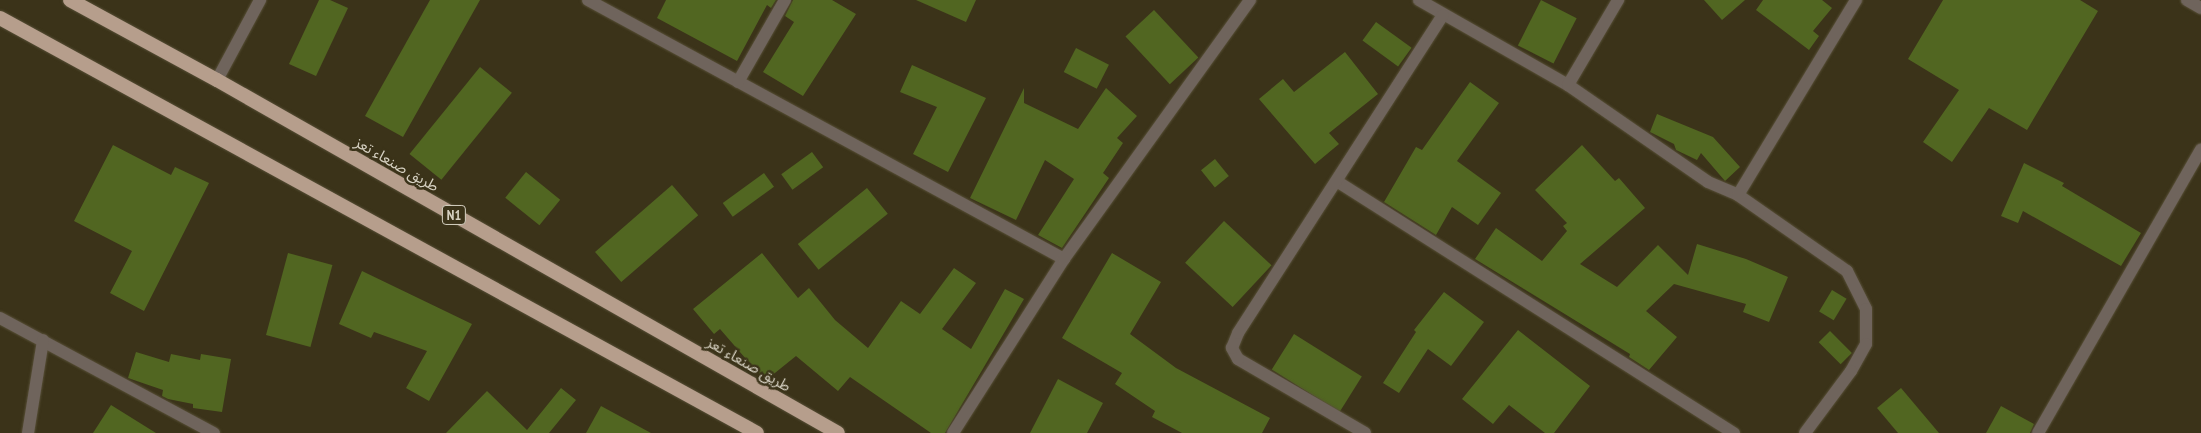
<!DOCTYPE html>
<html>
<head>
<meta charset="utf-8">
<style>
	body { margin:0 }
	#map { position:relative; width:2201px; height:433px; overflow:hidden; background:#3b3319; font-family:"PT Sans Narrow","Noto Sans Arabic",sans-serif }
	div>[style] { position:absolute }
	[style*='--x'] { left:calc(var(--x)*1px); top:calc(var(--y)*1px); width:calc(var(--w)*1px); rotate:calc(var(--a)*1deg) }
	.building>* { inset:0; background:#516621; transform-origin:0 0 }
	.roads { filter:drop-shadow(0 0 1px #574f37) drop-shadow(0 0 1px #574f37) }
	.minor>* { height:12px; margin:-6px; padding:0 6px; transform-origin:6px; border-radius:6px; background:#6f645c }
	.trunk>* { height:14px; margin:-7px; padding:0 7px; transform-origin:7px; border-radius:7px; background:#b69e8c }
	span { translate:-50% -50%; white-space:nowrap; text-align:center; line-height:1.15; -webkit-text-stroke:5px #3b3319; paint-order:stroke }
	.shield-label span { padding:1px 4px; background:#3b3319; border:1px solid; border-radius:4px; -webkit-text-stroke-width:0 }
	.shield-label { font-size:14px; color:#d6d1c2; font-weight:700 }
	.street-label { font-size:15px; color:#d6d1c2 }
</style>
</head>
<body>
<div id="map">
	<div class="building">
		<i style="clip-path:polygon(319px 0,330px 0,348px 8px,316px 76px,289px 64px)"></i>
		<i style="clip-path:polygon(430px 0,480px 0,403px 137px,365px 116px)"></i>
		<i style="clip-path:polygon(666px 0,776px 0,771px 8px,767px 5px,737px 61px,657px 18px)"></i>
		<i style="clip-path:polygon(793px 0,832px 0,856px 14px,803px 96px,763px 72px,794px 22px,785px 16px)"></i>
		<i style="clip-path:polygon(916px 0,976px 0,966px 22px)"></i>
		<i style="left:1541px;top:0;width:40px;height:51px;rotate:27deg"></i>
		<i style="clip-path:polygon(1704px 0,1745px 0,1722px 20px)"></i>
		<i style="clip-path:polygon(1763px 0,1822px 0,1832px 8px,1813px 31px,1819px 36px,1809px 50px,1756px 10px)"></i>
		<i style="clip-path:polygon(1943px 0,2080px 0,2098px 11px,2027px 130px,1989px 108px,1952px 162px,1923px 142px,1959px 90px,1908px 59px)"></i>
		<i style="left:1154px;top:10px;width:65px;height:39px;rotate:47deg"></i>
		<i style="left:1376px;top:22px;width:44px;height:23px;rotate:36deg"></i>
		<i style="left:1076px;top:48px;width:37px;height:27px;rotate:27deg"></i>
		<i style="clip-path:polygon(1345px 52px,1378px 94px,1329px 133px,1339px 144px,1315px 164px,1259px 99px,1283px 79px,1294px 92px)"></i>
		<i style="clip-path:polygon(912px 65px,986px 98px,948px 172px,913px 154px,937px 107px,900px 92px)"></i>
		<i style="left:480px;top:67px;width:41px;height:112px;rotate:39deg"></i>
		<i style="clip-path:polygon(1470px 82px,1499px 103px,1457px 161px,1501px 193px,1478px 225px,1452px 207px,1436px 235px,1384px 202px,1416px 147px,1422px 150px)"></i>
		<i style="clip-path:polygon(1024px 88px,1024px 103px,1078px 129px,1106px 88px,1137px 116px,1117px 138px,1123px 143px,1103px 173px,1109px 178px,1062px 248px,1038px 235px,1074px 179px,1045px 160px,1016px 220px,970px 198px)"></i>
		<i style="clip-path:polygon(1657px 114px,1713px 137px,1740px 167px,1725px 181px,1701px 153px,1697px 160px,1676px 150px,1674px 144px,1650px 132px)"></i>
		<i style="clip-path:polygon(113px 145px,171px 175px,175px 167px,209px 183px,144px 311px,110px 293px,132px 251px,74px 221px)"></i>
		<i style="clip-path:polygon(1582px 145px,1615px 181px,1619px 178px,1645px 208px,1580px 264px,1617px 287px,1658px 245px,1688px 275px,1697px 244px,1746px 259px,1788px 277px,1769px 322px,1743px 312px,1746px 304px,1674px 284px,1646px 311px,1677px 337px,1649px 370px,1629px 357px,1630px 354px,1475px 259px,1496px 228px,1542px 261px,1567px 231px,1563px 226px,1567px 223px,1535px 190px)"></i>
		<i style="left:812px;top:152px;width:19px;height:38px;rotate:54deg"></i>
		<i style="left:1215px;top:159px;width:22px;height:18px;rotate:51deg"></i>
		<i style="clip-path:polygon(2024px 163px,2064px 183px,2062px 186px,2141px 233px,2121px 266px,2023px 211px,2018px 223px,2001px 216px)"></i>
		<i style="left:526px;top:172px;width:44px;height:33px;rotate:39deg"></i>
		<i style="left:764px;top:173px;width:17px;height:51px;rotate:54deg"></i>
		<i style="left:672px;top:185px;width:40px;height:102px;rotate:49deg"></i>
		<i style="left:867px;top:188px;width:33px;height:89px;rotate:51deg"></i>
		<i style="left:1224px;top:221px;width:65px;height:57px;rotate:43deg"></i>
		<i style="left:288px;top:253px;width:46px;height:85px;rotate:15deg"></i>
		<i style="clip-path:polygon(762px 253px,798px 298px,809px 288px,835px 320px,868px 348px,901px 301px,920px 314px,954px 268px,976px 283px,942px 329px,971px 349px,1005px 289px,1024px 299px,945px 433px,931px 433px,850px 377px,838px 391px,796px 356px,765px 381px,720px 329px,714px 334px,693px 309px)"></i>
		<i style="clip-path:polygon(1112px 253px,1161px 282px,1130px 334px,1176px 368px,1270px 418px,1262px 433px,1182px 433px,1152px 417px,1155px 411px,1115px 384px,1122px 373px,1062px 338px)"></i>
		<i style="clip-path:polygon(362px 271px,472px 324px,429px 401px,406px 388px,427px 351px,374px 332px,371px 338px,339px 324px)"></i>
		<i style="left:1832px;top:290px;width:17px;height:25px;rotate:31deg"></i>
		<i style="clip-path:polygon(1444px 292px,1484px 322px,1451px 366px,1428px 349px,1399px 393px,1383px 383px,1416px 332px,1414px 330px)"></i>
		<i style="clip-path:polygon(1518px 330px,1590px 386px,1554px 433px,1545px 433px,1509px 405px,1493px 424px,1462px 399px)"></i>
		<i style="left:1830px;top:331px;width:31px;height:16px;rotate:45deg"></i>
		<i style="left:1294px;top:334px;width:80px;height:42px;rotate:32deg"></i>
		<i style="clip-path:polygon(136px 352px,169px 362px,171px 354px,200px 360px,201px 354px,231px 359px,222px 412px,193px 408px,193px 404px,168px 399px,162px 396px,163px 390px,128px 378px)"></i>
		<i style="clip-path:polygon(1058px 379px,1103px 403px,1087px 433px,1030px 433px)"></i>
		<i style="clip-path:polygon(561px 388px,576px 400px,549px 433px,446px 433px,487px 391px,527px 430px)"></i>
		<i style="clip-path:polygon(1901px 388px,1939px 433px,1898px 433px,1877px 408px)"></i>
		<i style="clip-path:polygon(111px 405px,156px 433px,93px 433px)"></i>
		<i style="clip-path:polygon(601px 406px,651px 433px,586px 433px)"></i>
		<i style="clip-path:polygon(2001px 406px,2034px 424px,2030px 433px,1986px 433px)"></i>
	</div>
	<div class="roads">
		<div class="minor">
			<i style="--x:588;--y:0;--w:542;--a:28.55"></i>
			<i style="--x:1419;--y:0;--w:172;--a:29.7"></i>
			<i style="--x:1568;--y:85;--w:170;--a:34.7"></i>
			<i style="--x:1708;--y:182;--w:33;--a:23"></i>
			<i style="--x:1738;--y:195;--w:133;--a:34.9"></i>
			<i style="--x:1847;--y:271;--w:42;--a:63.4"></i>
			<i style="--x:1866;--y:309;--w:35;--a:90"></i>
			<i style="--x:1866;--y:344;--w:31;--a:119"></i>
			<i style="--x:1851;--y:371;--w:77;--a:126.6"></i>
			<i style="--x:2187;--y:0;--w:16;--a:30"></i>
			<i style="--x:217;--y:80;--w:91;--a:-61.7"></i>
			<i style="--x:738;--y:82;--w:95;--a:-60.2"></i>
			<i style="--x:1568;--y:85;--w:99;--a:-59.5"></i>
			<i style="--x:1338;--y:182;--w:469;--a:32.4"></i>
			<i style="--x:1738;--y:195;--w:228;--a:-58.8"></i>
			<i style="--x:0;--y:318;--w:243;--a:28.3"></i>
			<i style="--x:28;--y:433;--w:94;--a:-80.8"></i>
			<i style="--x:953;--y:433;--w:206;--a:-57.5"></i>
			<i style="--x:1064;--y:259;--w:319;--a:-54.3"></i>
			<i style="--x:1365;--y:433;--w:147;--a:-149.8"></i>
			<i style="--x:1238;--y:359;--w:13;--a:-119"></i>
			<i style="--x:1232;--y:348;--w:16;--a:-68"></i>
			<i style="--x:1238;--y:333;--w:378;--a:-57.2"></i>
			<i style="--x:2038;--y:433;--w:327;--a:-60.1"></i>
		</div>
		<div class="trunk">
			<i style="--x:70;--y:0;--w:167;--a:28.6"></i>
			<i style="--x:217;--y:80;--w:714;--a:29.62"></i>
			<i style="--x:0;--y:18;--w:863;--a:28.73"></i>
		</div>
	</div>
	<div class="shield-label">
		<span style="left:454px;top:215px">N1</span>
	</div>
	<div class="street-label">
		<span style="left:397px;top:164px;rotate:30deg">طريق صنعاء تعز</span>
		<span style="left:749px;top:364px;rotate:30deg">طريق صنعاء تعز</span>
	</div>
</div>
</body>
</html>
